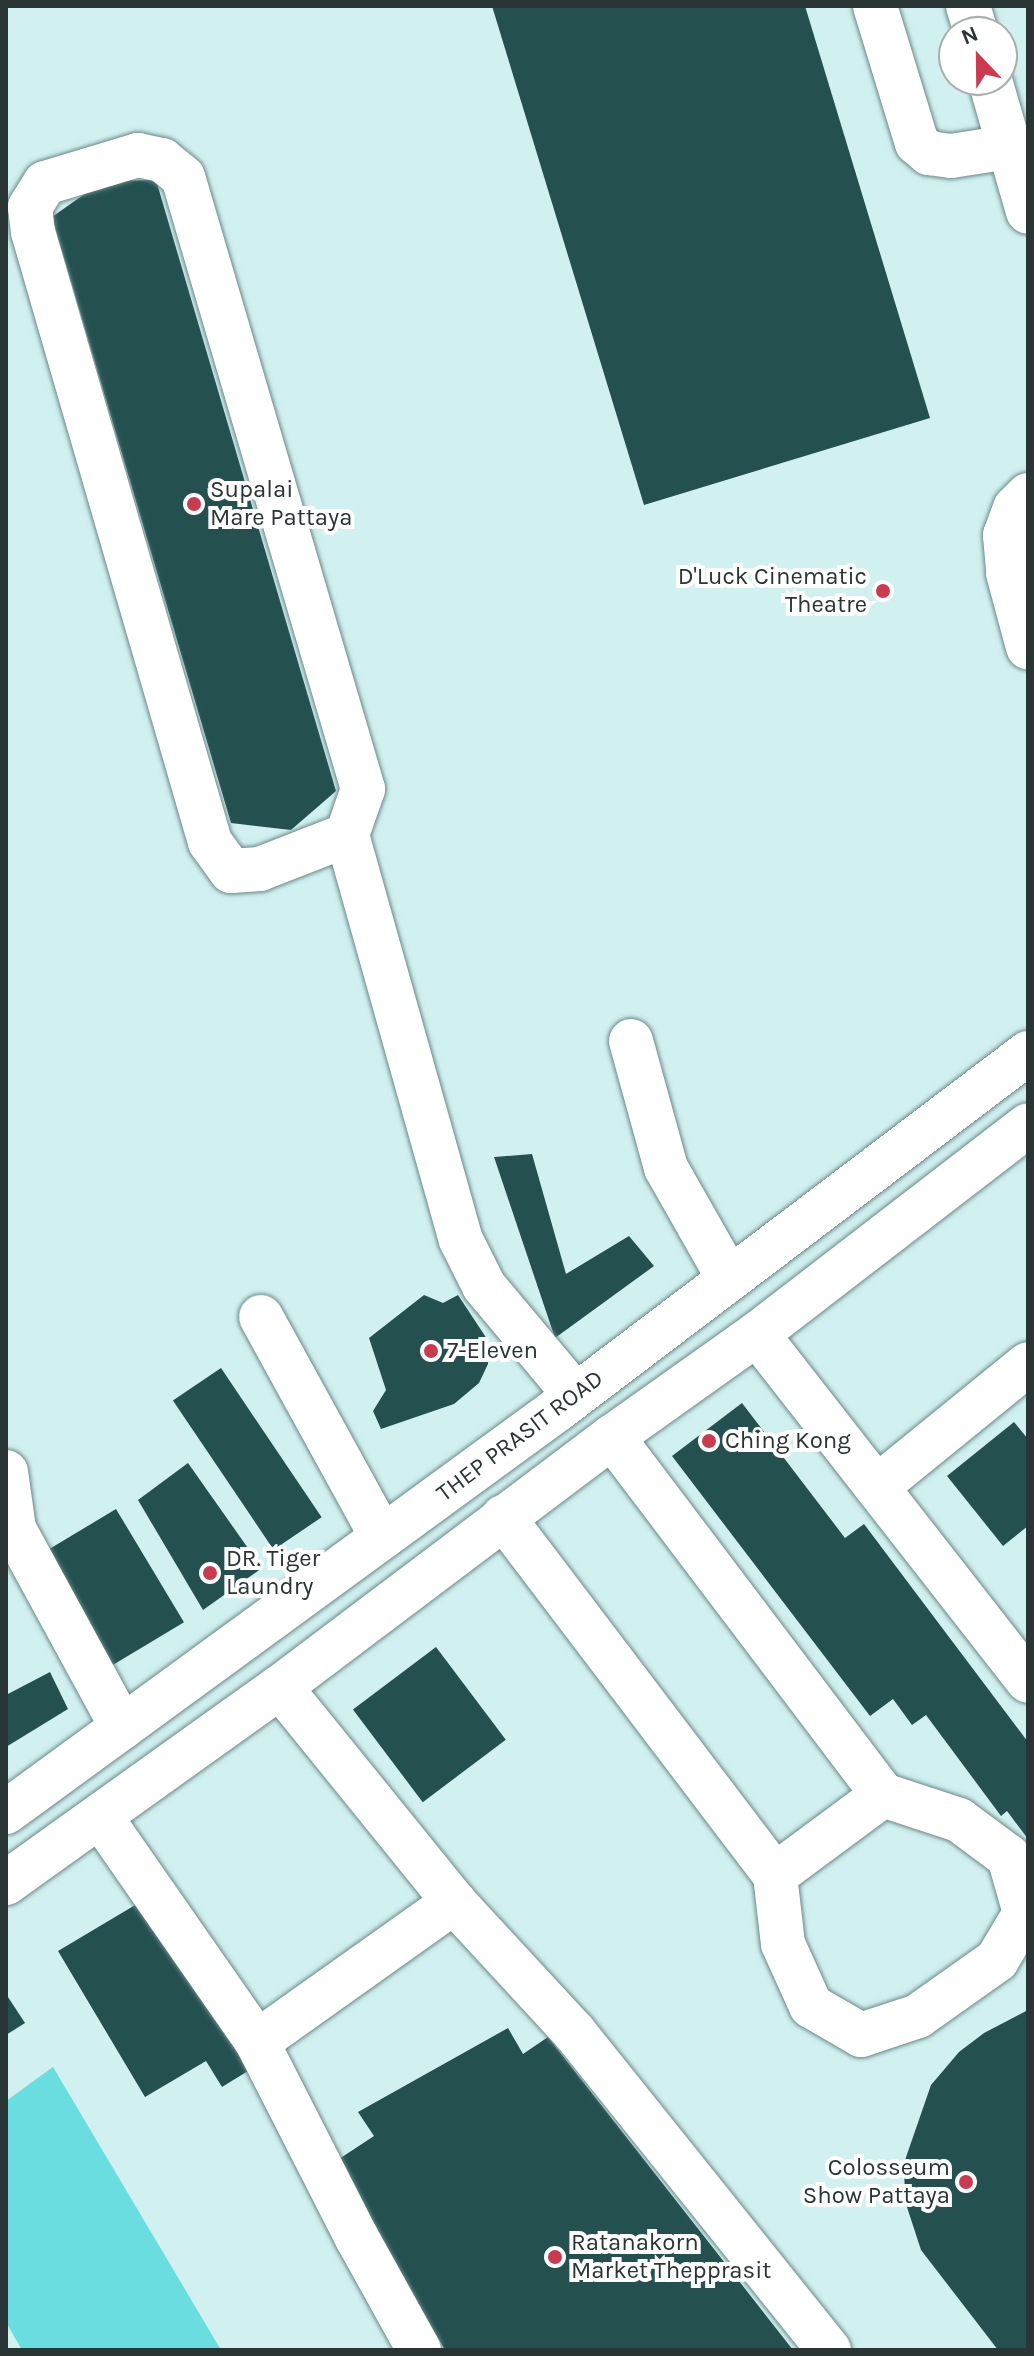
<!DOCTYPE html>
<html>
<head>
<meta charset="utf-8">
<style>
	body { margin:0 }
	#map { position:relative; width:1034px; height:2356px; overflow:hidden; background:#d1f0f0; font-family:Karla,sans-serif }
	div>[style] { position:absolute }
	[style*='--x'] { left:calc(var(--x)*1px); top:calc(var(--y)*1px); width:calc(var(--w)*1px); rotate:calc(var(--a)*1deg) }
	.green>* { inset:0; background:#69dddf }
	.building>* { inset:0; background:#245050; transform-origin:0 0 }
	.roads { filter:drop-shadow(0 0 2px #6b8787) drop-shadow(0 0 2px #6b8787) }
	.minor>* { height:44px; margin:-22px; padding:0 22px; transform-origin:22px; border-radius:22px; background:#fff }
	.major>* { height:44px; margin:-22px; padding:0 22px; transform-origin:22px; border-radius:22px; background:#fff }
	.dots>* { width:22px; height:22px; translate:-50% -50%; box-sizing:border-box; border:4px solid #fff; border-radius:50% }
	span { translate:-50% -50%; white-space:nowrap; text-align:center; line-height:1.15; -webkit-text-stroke:8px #fff; paint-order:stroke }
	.poi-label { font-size:24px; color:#293535 }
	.left { translate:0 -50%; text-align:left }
	.right { translate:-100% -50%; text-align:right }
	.street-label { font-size:24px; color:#293535 }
	.frame { position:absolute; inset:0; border:8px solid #293535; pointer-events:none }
	.north { position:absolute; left:938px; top:16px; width:80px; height:80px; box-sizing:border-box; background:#fff; border:2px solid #a9aeae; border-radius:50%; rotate:338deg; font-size:22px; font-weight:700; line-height:32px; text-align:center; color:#293535 }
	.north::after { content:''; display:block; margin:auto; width:28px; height:36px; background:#cb3b50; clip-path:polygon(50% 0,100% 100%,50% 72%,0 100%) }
</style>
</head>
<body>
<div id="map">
	<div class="green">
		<i style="clip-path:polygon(53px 2067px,221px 2350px,22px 2350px,6px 2322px,6px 2101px)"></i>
	</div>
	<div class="building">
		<i style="clip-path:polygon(492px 6px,805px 6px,930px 418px,644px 505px)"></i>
		<i style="clip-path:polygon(156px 180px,336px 791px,291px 830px,231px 823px,52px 217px,103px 181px)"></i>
		<i style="clip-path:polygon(532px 1154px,566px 1274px,629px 1236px,654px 1266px,555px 1338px,494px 1157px)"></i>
		<i style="clip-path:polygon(424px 1295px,443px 1303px,458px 1295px,487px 1339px,488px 1364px,479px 1383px,454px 1404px,381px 1429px,373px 1411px,386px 1390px,369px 1338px)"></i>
		<i style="left:221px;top:1368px;width:180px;height:58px;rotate:56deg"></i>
		<i style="clip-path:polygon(742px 1403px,845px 1538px,864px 1524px,1028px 1742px,1028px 1839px,1007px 1811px,1001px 1816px,926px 1715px,912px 1725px,893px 1699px,870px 1716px,672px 1456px)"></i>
		<i style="clip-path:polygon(1014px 1422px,1028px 1439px,1028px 1526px,1003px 1546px,947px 1476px)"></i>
		<i style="clip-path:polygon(188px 1463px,262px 1568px,203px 1610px,138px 1500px)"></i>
		<i style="left:116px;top:1509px;width:132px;height:85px;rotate:59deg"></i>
		<i style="left:436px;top:1647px;width:116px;height:104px;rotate:53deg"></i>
		<i style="clip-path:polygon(50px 1672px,68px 1709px,6px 1747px,6px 1695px)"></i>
		<i style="clip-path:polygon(152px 1895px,191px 1974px,248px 2071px,222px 2087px,206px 2061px,145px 2097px,58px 1951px)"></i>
		<i style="clip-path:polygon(6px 1994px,25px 2023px,6px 2035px)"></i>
		<i style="clip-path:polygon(1028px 2010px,1028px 2350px,998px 2350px,921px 2250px,905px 2201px,904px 2163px,931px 2085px,959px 2052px,984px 2033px)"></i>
		<i style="clip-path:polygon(508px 2028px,523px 2054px,548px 2037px,793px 2350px,445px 2350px,333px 2163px,374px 2136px,358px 2112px)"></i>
	</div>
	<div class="roads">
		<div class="minor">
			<i style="--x:875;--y:6;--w:143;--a:73"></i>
			<i style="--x:917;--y:143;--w:16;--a:40"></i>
			<i style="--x:929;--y:153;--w:22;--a:8"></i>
			<i style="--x:951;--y:156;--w:59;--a:-8.8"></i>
			<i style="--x:968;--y:6;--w:27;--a:73"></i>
			<i style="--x:990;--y:80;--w:137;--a:73.9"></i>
			<i style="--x:1028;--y:495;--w:18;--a:135"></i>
			<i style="--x:1015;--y:508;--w:29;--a:110"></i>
			<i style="--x:1005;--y:535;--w:38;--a:85"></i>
			<i style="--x:1008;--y:573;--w:77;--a:74.9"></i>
			<i style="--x:347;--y:835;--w:93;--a:158.7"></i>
			<i style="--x:260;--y:869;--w:29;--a:176"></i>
			<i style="--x:231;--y:871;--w:36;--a:-126"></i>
			<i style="--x:210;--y:842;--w:635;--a:-106.18"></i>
			<i style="--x:33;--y:232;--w:25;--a:-97"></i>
			<i style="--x:30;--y:207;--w:28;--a:-58"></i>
			<i style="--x:45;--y:183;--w:97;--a:-16.8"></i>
			<i style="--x:138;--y:155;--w:25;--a:12"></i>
			<i style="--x:162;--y:160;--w:27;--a:39"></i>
			<i style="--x:183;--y:177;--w:638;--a:73.61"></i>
			<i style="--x:363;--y:789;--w:49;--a:109.2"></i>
			<i style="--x:347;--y:835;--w:421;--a:74.3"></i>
			<i style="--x:461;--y:1240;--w:51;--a:63.4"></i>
			<i style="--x:484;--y:1286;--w:142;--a:50.1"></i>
			<i style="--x:631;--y:1041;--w:132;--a:74.6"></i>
			<i style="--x:666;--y:1168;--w:128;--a:60.4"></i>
			<i style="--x:261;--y:1317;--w:251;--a:61.2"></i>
			<i style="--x:757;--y:1334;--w:440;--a:52"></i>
			<i style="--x:6;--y:1472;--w:58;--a:82"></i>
			<i style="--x:14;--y:1529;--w:226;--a:61.4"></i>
			<i style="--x:878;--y:1486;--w:193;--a:-39.1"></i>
			<i style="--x:503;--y:1517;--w:450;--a:52.8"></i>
			<i style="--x:775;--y:1875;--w:69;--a:83.4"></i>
			<i style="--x:783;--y:1944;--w:68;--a:65.7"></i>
			<i style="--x:811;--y:2006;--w:58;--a:30.1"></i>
			<i style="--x:861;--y:2035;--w:60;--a:-18.4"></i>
			<i style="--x:918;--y:2016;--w:97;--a:-35.3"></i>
			<i style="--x:997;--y:1960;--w:55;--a:-59.2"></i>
			<i style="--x:1025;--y:1913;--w:58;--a:-105.9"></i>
			<i style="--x:1009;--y:1857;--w:62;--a:-143.5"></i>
			<i style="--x:959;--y:1820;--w:80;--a:-161.8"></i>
			<i style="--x:883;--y:1795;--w:449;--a:-127.1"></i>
			<i style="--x:280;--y:1687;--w:277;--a:51"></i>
			<i style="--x:454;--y:1902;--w:177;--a:47.3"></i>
			<i style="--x:574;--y:2032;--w:408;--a:51.3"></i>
			<i style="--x:100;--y:1816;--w:275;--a:55.2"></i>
			<i style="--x:257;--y:2042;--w:220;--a:63"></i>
			<i style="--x:357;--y:2238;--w:128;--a:61"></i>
			<i style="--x:775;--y:1875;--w:134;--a:-36.5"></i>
			<i style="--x:257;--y:2042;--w:242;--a:-35.4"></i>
		</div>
		<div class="major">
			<i style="--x:6;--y:1812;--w:683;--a:-36.13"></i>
			<i style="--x:558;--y:1409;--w:590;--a:-37.14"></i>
			<i style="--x:6;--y:1883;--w:337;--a:-35.6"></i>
			<i style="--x:280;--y:1687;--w:416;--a:-37"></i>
			<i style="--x:612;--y:1437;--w:178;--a:-35.4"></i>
			<i style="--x:757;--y:1334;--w:342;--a:-37.6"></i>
		</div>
	</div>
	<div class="dots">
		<i style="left:194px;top:504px;background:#cb3b50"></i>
		<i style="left:883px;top:591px;background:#cb3b50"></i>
		<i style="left:431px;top:1351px;background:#cb3b50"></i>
		<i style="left:709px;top:1441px;background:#cb3b50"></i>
		<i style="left:210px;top:1573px;background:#cb3b50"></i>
		<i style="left:966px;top:2182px;background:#cb3b50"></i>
		<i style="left:555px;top:2257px;background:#cb3b50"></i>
	</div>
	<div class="poi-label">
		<span class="left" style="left:210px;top:504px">Supalai<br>Mare Pattaya</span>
		<span class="right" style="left:867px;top:591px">D'Luck Cinematic<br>Theatre</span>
		<span class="left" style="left:447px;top:1351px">7-Eleven</span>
		<span class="left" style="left:725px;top:1441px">Ching Kong</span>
		<span class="left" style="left:226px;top:1573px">DR. Tiger<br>Laundry</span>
		<span class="right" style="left:950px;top:2182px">Colosseum<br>Show Pattaya</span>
		<span class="left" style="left:571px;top:2257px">Ratanakorn<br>Market Thepprasit</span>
	</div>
	<div class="street-label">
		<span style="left:520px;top:1436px;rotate:-37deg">THEP PRASIT ROAD</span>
	</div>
	<div class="frame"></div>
	<div class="north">N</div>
</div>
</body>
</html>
